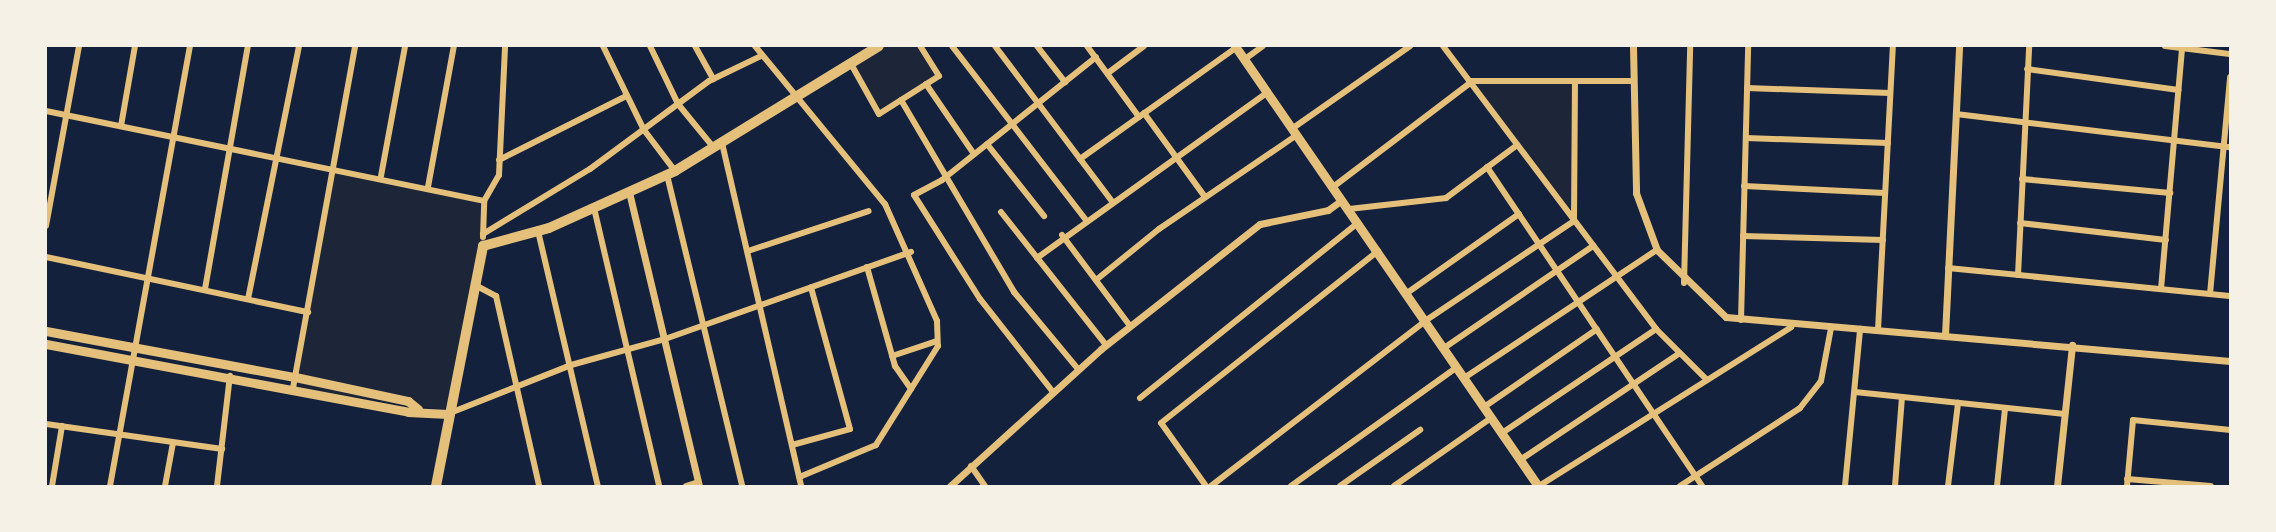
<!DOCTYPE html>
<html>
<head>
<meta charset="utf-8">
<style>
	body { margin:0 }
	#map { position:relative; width:2276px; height:532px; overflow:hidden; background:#14213d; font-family:"Varela Round",sans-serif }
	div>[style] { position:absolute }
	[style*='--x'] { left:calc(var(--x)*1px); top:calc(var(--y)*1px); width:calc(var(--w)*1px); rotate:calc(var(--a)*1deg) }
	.green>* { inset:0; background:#1d2539 }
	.minor>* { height:6px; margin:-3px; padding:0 3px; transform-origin:3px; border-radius:3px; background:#e5c07b }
	.tertiary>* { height:7px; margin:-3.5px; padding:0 3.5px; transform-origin:3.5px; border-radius:3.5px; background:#e5c07b }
	.secondary>* { height:9px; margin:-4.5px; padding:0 4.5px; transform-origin:4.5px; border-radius:4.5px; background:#e5c07b }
	.primary>* { height:10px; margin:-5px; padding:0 5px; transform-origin:5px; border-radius:5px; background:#e5c07b }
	span { translate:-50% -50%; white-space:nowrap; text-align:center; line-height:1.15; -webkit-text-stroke:6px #f6f1e7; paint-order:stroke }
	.frame { position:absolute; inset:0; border:47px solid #f6f1e7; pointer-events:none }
</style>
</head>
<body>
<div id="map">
	<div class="green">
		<i style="clip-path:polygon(879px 46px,920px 46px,939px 76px,879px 114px,851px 64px)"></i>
		<i style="clip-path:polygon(1575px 81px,1574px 221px,1470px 83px)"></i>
		<i style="clip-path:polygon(333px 168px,483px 202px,483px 246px,445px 410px,294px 388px)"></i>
	</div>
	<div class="minor">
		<i style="--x:603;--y:46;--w:93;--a:64"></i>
		<i style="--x:644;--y:130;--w:51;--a:52.9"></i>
		<i style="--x:650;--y:46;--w:64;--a:64.2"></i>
		<i style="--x:678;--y:104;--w:57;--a:50.7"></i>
		<i style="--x:695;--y:46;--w:38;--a:61"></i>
		<i style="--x:755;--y:46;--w:205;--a:50.6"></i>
		<i style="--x:885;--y:204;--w:128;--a:66"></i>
		<i style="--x:937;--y:321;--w:25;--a:88"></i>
		<i style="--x:938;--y:346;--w:117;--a:122.1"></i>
		<i style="--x:876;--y:445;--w:83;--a:157.4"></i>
		<i style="--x:952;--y:46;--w:218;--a:52.4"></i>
		<i style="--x:995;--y:46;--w:194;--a:53"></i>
		<i style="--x:1037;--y:46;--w:46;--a:52.1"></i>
		<i style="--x:1087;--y:46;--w:88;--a:53.8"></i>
		<i style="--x:1443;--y:46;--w:354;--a:53"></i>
		<i style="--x:1656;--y:329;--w:72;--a:45"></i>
		<i style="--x:2165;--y:46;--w:65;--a:7"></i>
		<i style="--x:1245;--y:59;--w:22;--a:-36"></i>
		<i style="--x:851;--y:64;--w:57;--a:60.8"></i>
		<i style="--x:879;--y:114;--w:71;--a:-32.3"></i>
		<i style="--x:939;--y:76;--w:36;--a:-122"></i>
		<i style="--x:2027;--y:69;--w:153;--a:7.9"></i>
		<i style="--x:1108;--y:73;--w:45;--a:-36.9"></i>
		<i style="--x:1575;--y:81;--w:58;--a:0"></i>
		<i style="--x:926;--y:84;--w:85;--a:55.6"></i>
		<i style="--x:1747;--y:88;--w:143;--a:2"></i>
		<i style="--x:901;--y:100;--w:223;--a:59.5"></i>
		<i style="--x:1014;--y:292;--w:100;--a:50.3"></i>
		<i style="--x:46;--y:111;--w:447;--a:11.6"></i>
		<i style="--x:1144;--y:113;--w:104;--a:54"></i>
		<i style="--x:1956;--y:114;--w:276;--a:6.9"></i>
		<i style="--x:121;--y:126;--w:81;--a:-80.1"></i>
		<i style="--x:1293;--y:128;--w:143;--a:-35"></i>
		<i style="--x:1746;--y:138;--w:142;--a:2"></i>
		<i style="--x:722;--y:143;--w:352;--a:77"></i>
		<i style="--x:987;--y:144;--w:92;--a:51.6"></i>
		<i style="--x:1080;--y:159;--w:193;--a:-35.5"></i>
		<i style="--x:499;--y:160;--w:142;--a:-26.7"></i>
		<i style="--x:1487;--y:167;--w:385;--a:56"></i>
		<i style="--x:667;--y:175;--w:320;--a:76.4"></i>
		<i style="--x:381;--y:176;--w:132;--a:-79.5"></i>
		<i style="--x:2022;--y:179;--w:149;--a:5.4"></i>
		<i style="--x:1744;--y:186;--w:141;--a:2.8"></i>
		<i style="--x:428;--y:187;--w:143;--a:-79.6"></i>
		<i style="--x:1333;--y:187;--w:172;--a:-37.2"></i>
		<i style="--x:594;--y:208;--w:285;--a:76.8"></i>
		<i style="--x:1349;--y:209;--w:98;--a:-6.5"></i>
		<i style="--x:1446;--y:198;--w:89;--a:-36.7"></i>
		<i style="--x:1001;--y:212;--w:169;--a:51.7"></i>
		<i style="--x:2020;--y:223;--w:147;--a:6.6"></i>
		<i style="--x:46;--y:226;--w:183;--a:-79.6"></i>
		<i style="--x:538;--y:231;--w:262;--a:76.8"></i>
		<i style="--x:483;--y:234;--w:125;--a:-31.3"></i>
		<i style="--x:590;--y:169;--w:148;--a:-36.5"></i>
		<i style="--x:709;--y:81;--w:58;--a:-25.7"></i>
		<i style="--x:1062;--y:235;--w:114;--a:53.2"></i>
		<i style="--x:1743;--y:236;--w:140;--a:1.6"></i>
		<i style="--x:483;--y:237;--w:36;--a:-88"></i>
		<i style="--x:484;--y:201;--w:30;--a:-60"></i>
		<i style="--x:499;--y:175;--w:129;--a:-87.3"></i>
		<i style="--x:748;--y:251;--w:127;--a:-18.3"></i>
		<i style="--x:46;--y:257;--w:268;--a:11.9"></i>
		<i style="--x:1037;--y:258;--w:284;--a:-35.7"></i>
		<i style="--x:867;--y:267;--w:103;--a:74.2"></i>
		<i style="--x:895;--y:366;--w:28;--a:55"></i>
		<i style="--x:1948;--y:268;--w:283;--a:5.7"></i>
		<i style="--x:2018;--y:275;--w:229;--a:-87.2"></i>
		<i style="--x:1096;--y:280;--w:81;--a:-39"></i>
		<i style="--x:1159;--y:229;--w:167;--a:-34.3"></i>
		<i style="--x:1684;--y:283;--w:237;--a:-88.5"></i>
		<i style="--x:475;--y:285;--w:24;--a:28"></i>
		<i style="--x:496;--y:296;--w:195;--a:77.2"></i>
		<i style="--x:205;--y:289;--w:247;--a:-80"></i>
		<i style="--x:2161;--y:289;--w:242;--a:-85"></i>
		<i style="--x:1407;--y:293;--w:137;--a:-35.2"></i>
		<i style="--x:2210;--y:294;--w:218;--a:-84.7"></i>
		<i style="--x:248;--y:299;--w:258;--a:-78.6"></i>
		<i style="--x:1741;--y:320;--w:274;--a:-88.5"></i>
		<i style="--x:1878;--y:330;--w:284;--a:-87"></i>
		<i style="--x:1444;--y:348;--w:181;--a:-34.4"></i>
		<i style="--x:892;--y:356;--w:47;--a:-18.4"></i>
		<i style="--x:1464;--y:378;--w:232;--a:-33.6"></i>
		<i style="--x:293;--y:388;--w:348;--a:-79.7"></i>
		<i style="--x:1053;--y:392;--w:118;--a:-128.1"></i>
		<i style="--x:980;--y:299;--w:123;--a:-122.4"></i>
		<i style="--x:914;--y:195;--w:32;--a:-28"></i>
		<i style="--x:942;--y:180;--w:197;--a:-38.6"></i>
		<i style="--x:1855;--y:392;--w:211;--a:6"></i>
		<i style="--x:1140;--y:398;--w:280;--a:-38.8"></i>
		<i style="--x:1484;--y:407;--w:137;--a:-34.6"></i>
		<i style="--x:450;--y:413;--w:130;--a:-21.6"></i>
		<i style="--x:571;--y:365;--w:98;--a:-15.5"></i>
		<i style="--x:665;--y:339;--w:261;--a:-19.5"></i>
		<i style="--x:46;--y:424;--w:178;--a:8.1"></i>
		<i style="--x:1502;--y:433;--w:186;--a:-34"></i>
		<i style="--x:792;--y:445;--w:60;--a:-15.4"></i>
		<i style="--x:850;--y:429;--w:147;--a:-105.4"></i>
		<i style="--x:1520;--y:460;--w:192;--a:-33.8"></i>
		<i style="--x:971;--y:466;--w:24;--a:55"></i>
		<i style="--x:2127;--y:479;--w:84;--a:4.8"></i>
		<i style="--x:52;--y:486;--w:61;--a:-80.5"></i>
		<i style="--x:110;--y:486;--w:447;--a:-79.7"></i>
		<i style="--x:165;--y:486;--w:44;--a:-79.5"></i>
		<i style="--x:217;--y:486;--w:111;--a:-83.3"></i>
		<i style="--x:686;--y:486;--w:13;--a:-18"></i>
		<i style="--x:1206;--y:486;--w:77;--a:-125.5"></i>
		<i style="--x:1161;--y:423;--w:277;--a:-38.4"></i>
		<i style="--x:1211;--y:486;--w:270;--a:-37.6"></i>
		<i style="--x:1425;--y:321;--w:179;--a:-33.9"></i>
		<i style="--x:1574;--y:221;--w:140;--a:-89.6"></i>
		<i style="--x:1575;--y:81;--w:106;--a:180"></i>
		<i style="--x:1291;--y:486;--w:204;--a:-35.6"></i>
		<i style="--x:1340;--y:486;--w:98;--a:-35"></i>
		<i style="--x:1394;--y:486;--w:118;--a:-35"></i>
		<i style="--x:1539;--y:486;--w:298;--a:-32.2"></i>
		<i style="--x:1680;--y:486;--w:143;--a:-33"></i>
		<i style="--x:1800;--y:408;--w:34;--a:-52"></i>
		<i style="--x:1821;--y:381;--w:54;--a:-79.3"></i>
		<i style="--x:1845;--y:486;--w:158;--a:-84.5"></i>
		<i style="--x:1895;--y:486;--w:89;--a:-85.5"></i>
		<i style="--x:1948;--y:486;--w:84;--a:-83.1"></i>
		<i style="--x:1997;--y:486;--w:78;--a:-84.1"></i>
		<i style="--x:2127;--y:486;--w:66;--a:-84.8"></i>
		<i style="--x:2133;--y:420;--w:98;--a:5.9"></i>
	</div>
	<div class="tertiary">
		<i style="--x:1633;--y:46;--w:147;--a:88.8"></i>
		<i style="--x:1636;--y:193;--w:61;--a:69.8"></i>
		<i style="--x:1657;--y:250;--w:96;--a:44.2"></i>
		<i style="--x:1726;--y:317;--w:506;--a:4.99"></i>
		<i style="--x:629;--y:192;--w:302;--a:76.6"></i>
		<i style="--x:1945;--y:335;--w:289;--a:-87.2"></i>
		<i style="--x:950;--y:486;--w:204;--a:-42.2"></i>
		<i style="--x:1101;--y:349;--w:202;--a:-38.2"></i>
		<i style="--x:1260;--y:224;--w:69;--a:-11.6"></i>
		<i style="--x:1328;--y:210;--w:17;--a:-36"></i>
		<i style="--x:2057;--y:486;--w:142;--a:-83.9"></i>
	</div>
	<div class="secondary">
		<i style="--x:1235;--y:46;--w:534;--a:55.45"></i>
		<i style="--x:46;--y:331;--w:253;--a:10.5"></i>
		<i style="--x:295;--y:377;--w:116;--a:12"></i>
		<i style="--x:408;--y:401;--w:13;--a:39"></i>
		<i style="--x:46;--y:344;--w:368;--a:10.6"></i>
		<i style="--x:408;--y:412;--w:40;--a:2.9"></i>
	</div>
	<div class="primary">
		<i style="--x:436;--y:486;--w:245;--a:-78.9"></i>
		<i style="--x:483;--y:246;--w:68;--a:-15.3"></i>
		<i style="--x:549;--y:228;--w:138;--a:-24.3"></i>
		<i style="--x:675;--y:171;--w:239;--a:-31.5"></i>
	</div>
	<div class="frame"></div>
</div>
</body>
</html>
